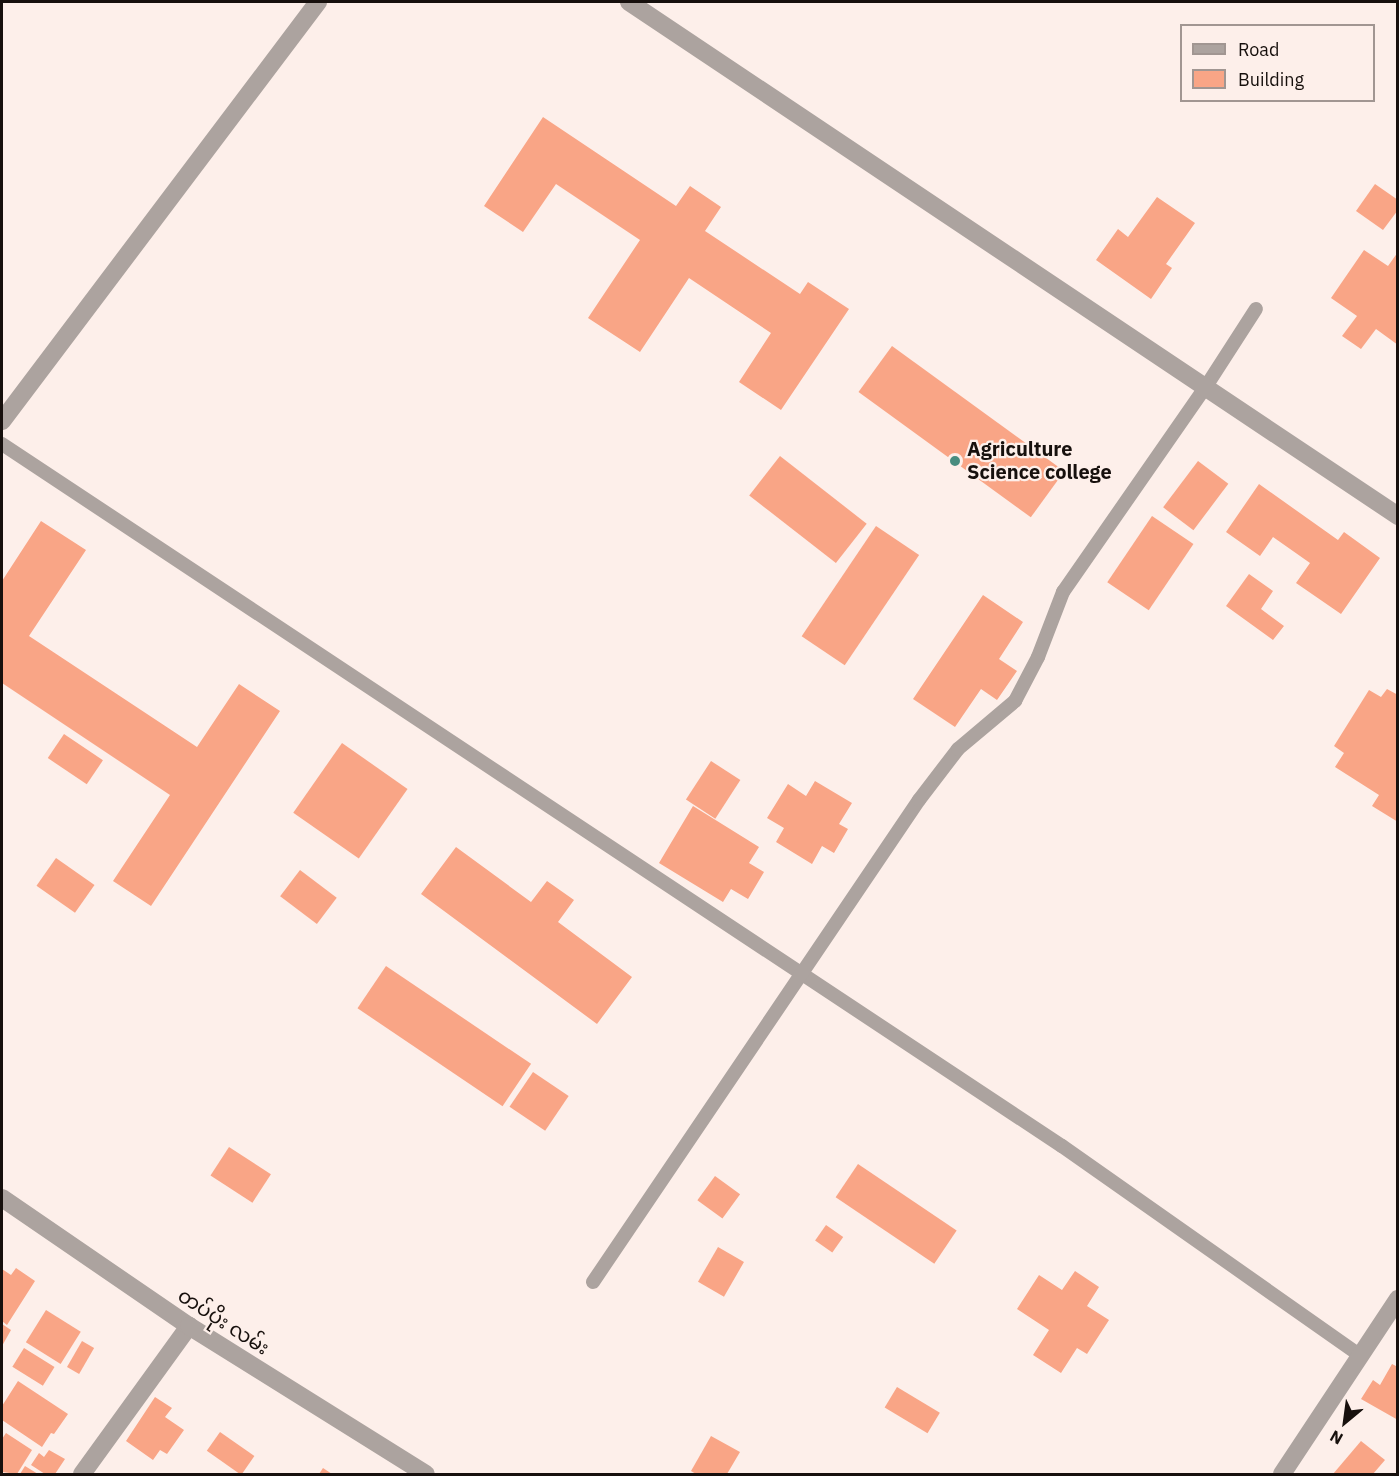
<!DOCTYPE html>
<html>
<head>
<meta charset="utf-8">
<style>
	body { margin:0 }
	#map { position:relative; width:1399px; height:1476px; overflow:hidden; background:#fdefea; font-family:"IBM Plex Sans","Noto Sans Myanmar",sans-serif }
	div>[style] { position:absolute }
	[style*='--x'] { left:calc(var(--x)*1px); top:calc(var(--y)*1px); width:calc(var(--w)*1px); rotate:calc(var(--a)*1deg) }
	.building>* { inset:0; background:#f9a586; transform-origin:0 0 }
	.service>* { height:14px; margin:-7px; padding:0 7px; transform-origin:7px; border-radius:7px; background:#aca39f }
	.minor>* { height:18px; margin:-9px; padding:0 9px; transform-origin:9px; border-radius:9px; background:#aca39f }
	.tertiary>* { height:18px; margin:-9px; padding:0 9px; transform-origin:9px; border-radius:9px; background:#aca39f }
	.dots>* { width:16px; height:16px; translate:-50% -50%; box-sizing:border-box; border:3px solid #fdefea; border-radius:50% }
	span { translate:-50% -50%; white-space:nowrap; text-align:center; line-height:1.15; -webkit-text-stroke:4.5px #fdefea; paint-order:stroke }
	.poi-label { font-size:20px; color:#17100d; font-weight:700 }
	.left { translate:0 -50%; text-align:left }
	.street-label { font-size:20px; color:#17100d }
	.frame { position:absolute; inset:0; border:3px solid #17100d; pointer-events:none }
	.legend { position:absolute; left:1180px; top:24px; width:195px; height:78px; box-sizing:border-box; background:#fdefea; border:2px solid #a19692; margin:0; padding:8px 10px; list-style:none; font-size:18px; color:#17100d }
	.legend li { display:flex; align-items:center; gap:12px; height:30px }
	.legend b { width:30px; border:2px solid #a19692 }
	.north { position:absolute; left:1315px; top:1392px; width:60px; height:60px; -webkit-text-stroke:4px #fdefea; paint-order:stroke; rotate:209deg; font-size:16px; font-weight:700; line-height:24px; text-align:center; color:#17100d }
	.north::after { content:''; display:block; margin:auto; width:21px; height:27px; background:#17100d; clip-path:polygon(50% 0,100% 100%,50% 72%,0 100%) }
</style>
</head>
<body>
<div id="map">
	<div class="building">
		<i style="clip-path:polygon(543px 117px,676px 206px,690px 186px,721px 207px,705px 231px,800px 294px,808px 282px,849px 309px,781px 410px,739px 382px,771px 333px,689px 278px,640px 352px,588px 318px,640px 240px,556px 184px,523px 232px,484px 206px)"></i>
		<i style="clip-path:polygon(1375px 184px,1398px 200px,1398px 210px,1383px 230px,1356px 211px)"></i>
		<i style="clip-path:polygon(1157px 197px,1195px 223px,1166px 264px,1172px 268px,1151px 299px,1096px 260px,1118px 229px,1128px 237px)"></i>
		<i style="clip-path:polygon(1364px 250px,1388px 266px,1398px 252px,1398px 345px,1376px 329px,1361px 349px,1342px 336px,1357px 316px,1331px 298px)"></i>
		<i style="left:892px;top:346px;width:213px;height:57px;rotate:36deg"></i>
		<i style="left:780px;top:456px;width:110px;height:50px;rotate:38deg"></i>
		<i style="left:1198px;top:461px;width:38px;height:58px;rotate:37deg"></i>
		<i style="clip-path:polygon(1259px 484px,1338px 540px,1344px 532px,1380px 558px,1341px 614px,1296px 583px,1310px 563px,1273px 537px,1260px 556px,1226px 532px)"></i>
		<i style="left:1152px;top:516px;width:50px;height:80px;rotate:34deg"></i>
		<i style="clip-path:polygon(41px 521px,86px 550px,29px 636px,197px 747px,239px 684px,280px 711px,151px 906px,113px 881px,170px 795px,2px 683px,2px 581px)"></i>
		<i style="left:876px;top:526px;width:52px;height:133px;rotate:34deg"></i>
		<i style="clip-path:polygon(1249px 574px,1273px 591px,1261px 609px,1284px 626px,1273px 640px,1226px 606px)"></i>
		<i style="clip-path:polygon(983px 595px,1023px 622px,999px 659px,1017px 671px,997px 700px,981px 689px,955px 727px,913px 699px)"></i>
		<i style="clip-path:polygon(1387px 689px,1398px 695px,1398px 822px,1372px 806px,1379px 795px,1335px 767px,1344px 753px,1334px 746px,1369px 690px,1381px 697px)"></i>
		<i style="left:64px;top:734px;width:47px;height:29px;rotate:34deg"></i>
		<i style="left:342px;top:743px;width:80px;height:85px;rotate:35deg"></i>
		<i style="left:711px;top:761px;width:35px;height:46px;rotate:33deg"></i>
		<i style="clip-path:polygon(815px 781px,852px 803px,839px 824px,848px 829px,834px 853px,822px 846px,812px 864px,776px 842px,784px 828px,767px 818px,788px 784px,806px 796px)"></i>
		<i style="clip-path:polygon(693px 806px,759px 847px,749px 863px,764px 872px,748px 899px,731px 889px,723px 902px,659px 863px)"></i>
		<i style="clip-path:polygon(456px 847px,531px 902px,547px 881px,574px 900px,558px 922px,632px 977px,597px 1024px,421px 894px)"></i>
		<i style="left:56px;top:858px;width:47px;height:34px;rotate:35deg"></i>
		<i style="left:300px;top:870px;width:46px;height:33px;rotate:37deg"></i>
		<i style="left:386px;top:966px;width:175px;height:51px;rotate:34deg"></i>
		<i style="left:533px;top:1072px;width:43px;height:42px;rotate:34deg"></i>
		<i style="left:229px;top:1147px;width:50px;height:34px;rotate:33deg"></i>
		<i style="left:858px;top:1164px;width:119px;height:40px;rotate:34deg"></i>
		<i style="left:715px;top:1176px;width:31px;height:30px;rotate:36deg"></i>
		<i style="left:826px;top:1225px;width:21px;height:19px;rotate:35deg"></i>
		<i style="left:718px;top:1247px;width:30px;height:40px;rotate:30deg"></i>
		<i style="clip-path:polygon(16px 1268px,35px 1281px,7px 1325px,2px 1321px,2px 1269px,11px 1275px)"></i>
		<i style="clip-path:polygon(1075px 1271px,1099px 1287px,1087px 1306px,1109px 1320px,1087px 1354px,1077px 1348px,1061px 1373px,1033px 1355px,1049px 1330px,1017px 1309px,1039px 1275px,1062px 1290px)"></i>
		<i style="left:46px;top:1310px;width:41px;height:38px;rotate:32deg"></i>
		<i style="clip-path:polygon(2px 1324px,11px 1330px,2px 1346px)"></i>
		<i style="left:82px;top:1341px;width:14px;height:30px;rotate:30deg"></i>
		<i style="left:24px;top:1348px;width:36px;height:22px;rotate:32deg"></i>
		<i style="clip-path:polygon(1392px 1364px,1398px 1367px,1398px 1420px,1361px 1399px,1373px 1380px,1380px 1385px)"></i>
		<i style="clip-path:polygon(18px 1381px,68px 1414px,54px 1434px,51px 1433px,42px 1447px,2px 1420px,2px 1406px)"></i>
		<i style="left:897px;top:1387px;width:50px;height:24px;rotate:31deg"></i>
		<i style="clip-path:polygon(155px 1397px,172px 1408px,165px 1417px,184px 1430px,167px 1454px,160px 1450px,153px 1460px,126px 1441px)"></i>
		<i style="left:220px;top:1432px;width:42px;height:23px;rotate:35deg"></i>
		<i style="clip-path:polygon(6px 1433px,32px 1450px,17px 1474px,2px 1472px,2px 1439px)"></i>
		<i style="clip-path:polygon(711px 1436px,740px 1452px,727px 1474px,696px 1474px,691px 1471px)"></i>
		<i style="clip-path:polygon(1361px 1441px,1385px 1460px,1373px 1474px,1333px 1474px)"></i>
		<i style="clip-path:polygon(49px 1450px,65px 1459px,55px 1474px,45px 1474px,31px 1465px,39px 1453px,44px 1457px)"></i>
		<i style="clip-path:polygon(25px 1466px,38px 1474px,20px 1474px)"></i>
		<i style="clip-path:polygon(323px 1468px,332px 1474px,319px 1474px)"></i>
	</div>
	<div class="service">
		<i style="--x:2;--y:444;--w:1271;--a:33.52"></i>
		<i style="--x:1062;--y:1146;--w:365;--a:35.1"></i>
		<i style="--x:593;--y:1282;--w:582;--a:-55.93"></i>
		<i style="--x:919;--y:800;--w:64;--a:-52.6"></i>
		<i style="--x:958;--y:749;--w:75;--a:-40.1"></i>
		<i style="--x:1015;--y:701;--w:50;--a:-62.4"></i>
		<i style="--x:1038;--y:657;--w:70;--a:-69"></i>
		<i style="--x:1063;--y:592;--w:249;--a:-55.2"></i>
		<i style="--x:1205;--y:388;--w:94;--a:-57.2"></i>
	</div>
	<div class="minor">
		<i style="--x:629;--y:2;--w:925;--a:33.76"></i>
		<i style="--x:2;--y:421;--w:525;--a:-52.98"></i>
		<i style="--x:82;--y:1474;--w:183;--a:-54.1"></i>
	</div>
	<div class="tertiary">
		<i style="--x:2;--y:1198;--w:227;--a:34.4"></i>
		<i style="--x:189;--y:1326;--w:279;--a:32"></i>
		<i style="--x:1282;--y:1474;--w:210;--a:-56.5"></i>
	</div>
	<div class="dots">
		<i style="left:955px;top:461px;background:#488c7f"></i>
	</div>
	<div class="poi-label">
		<span class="left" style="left:967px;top:460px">Agriculture<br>Science college</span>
	</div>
	<div class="street-label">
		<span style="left:224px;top:1321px;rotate:33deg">တပ်ပိုး လမ်း</span>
	</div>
	<div class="frame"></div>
	<ul class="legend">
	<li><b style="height:8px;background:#aca39f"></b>Road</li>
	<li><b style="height:16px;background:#f9a586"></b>Building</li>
	</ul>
	<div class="north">N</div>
</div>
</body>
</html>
